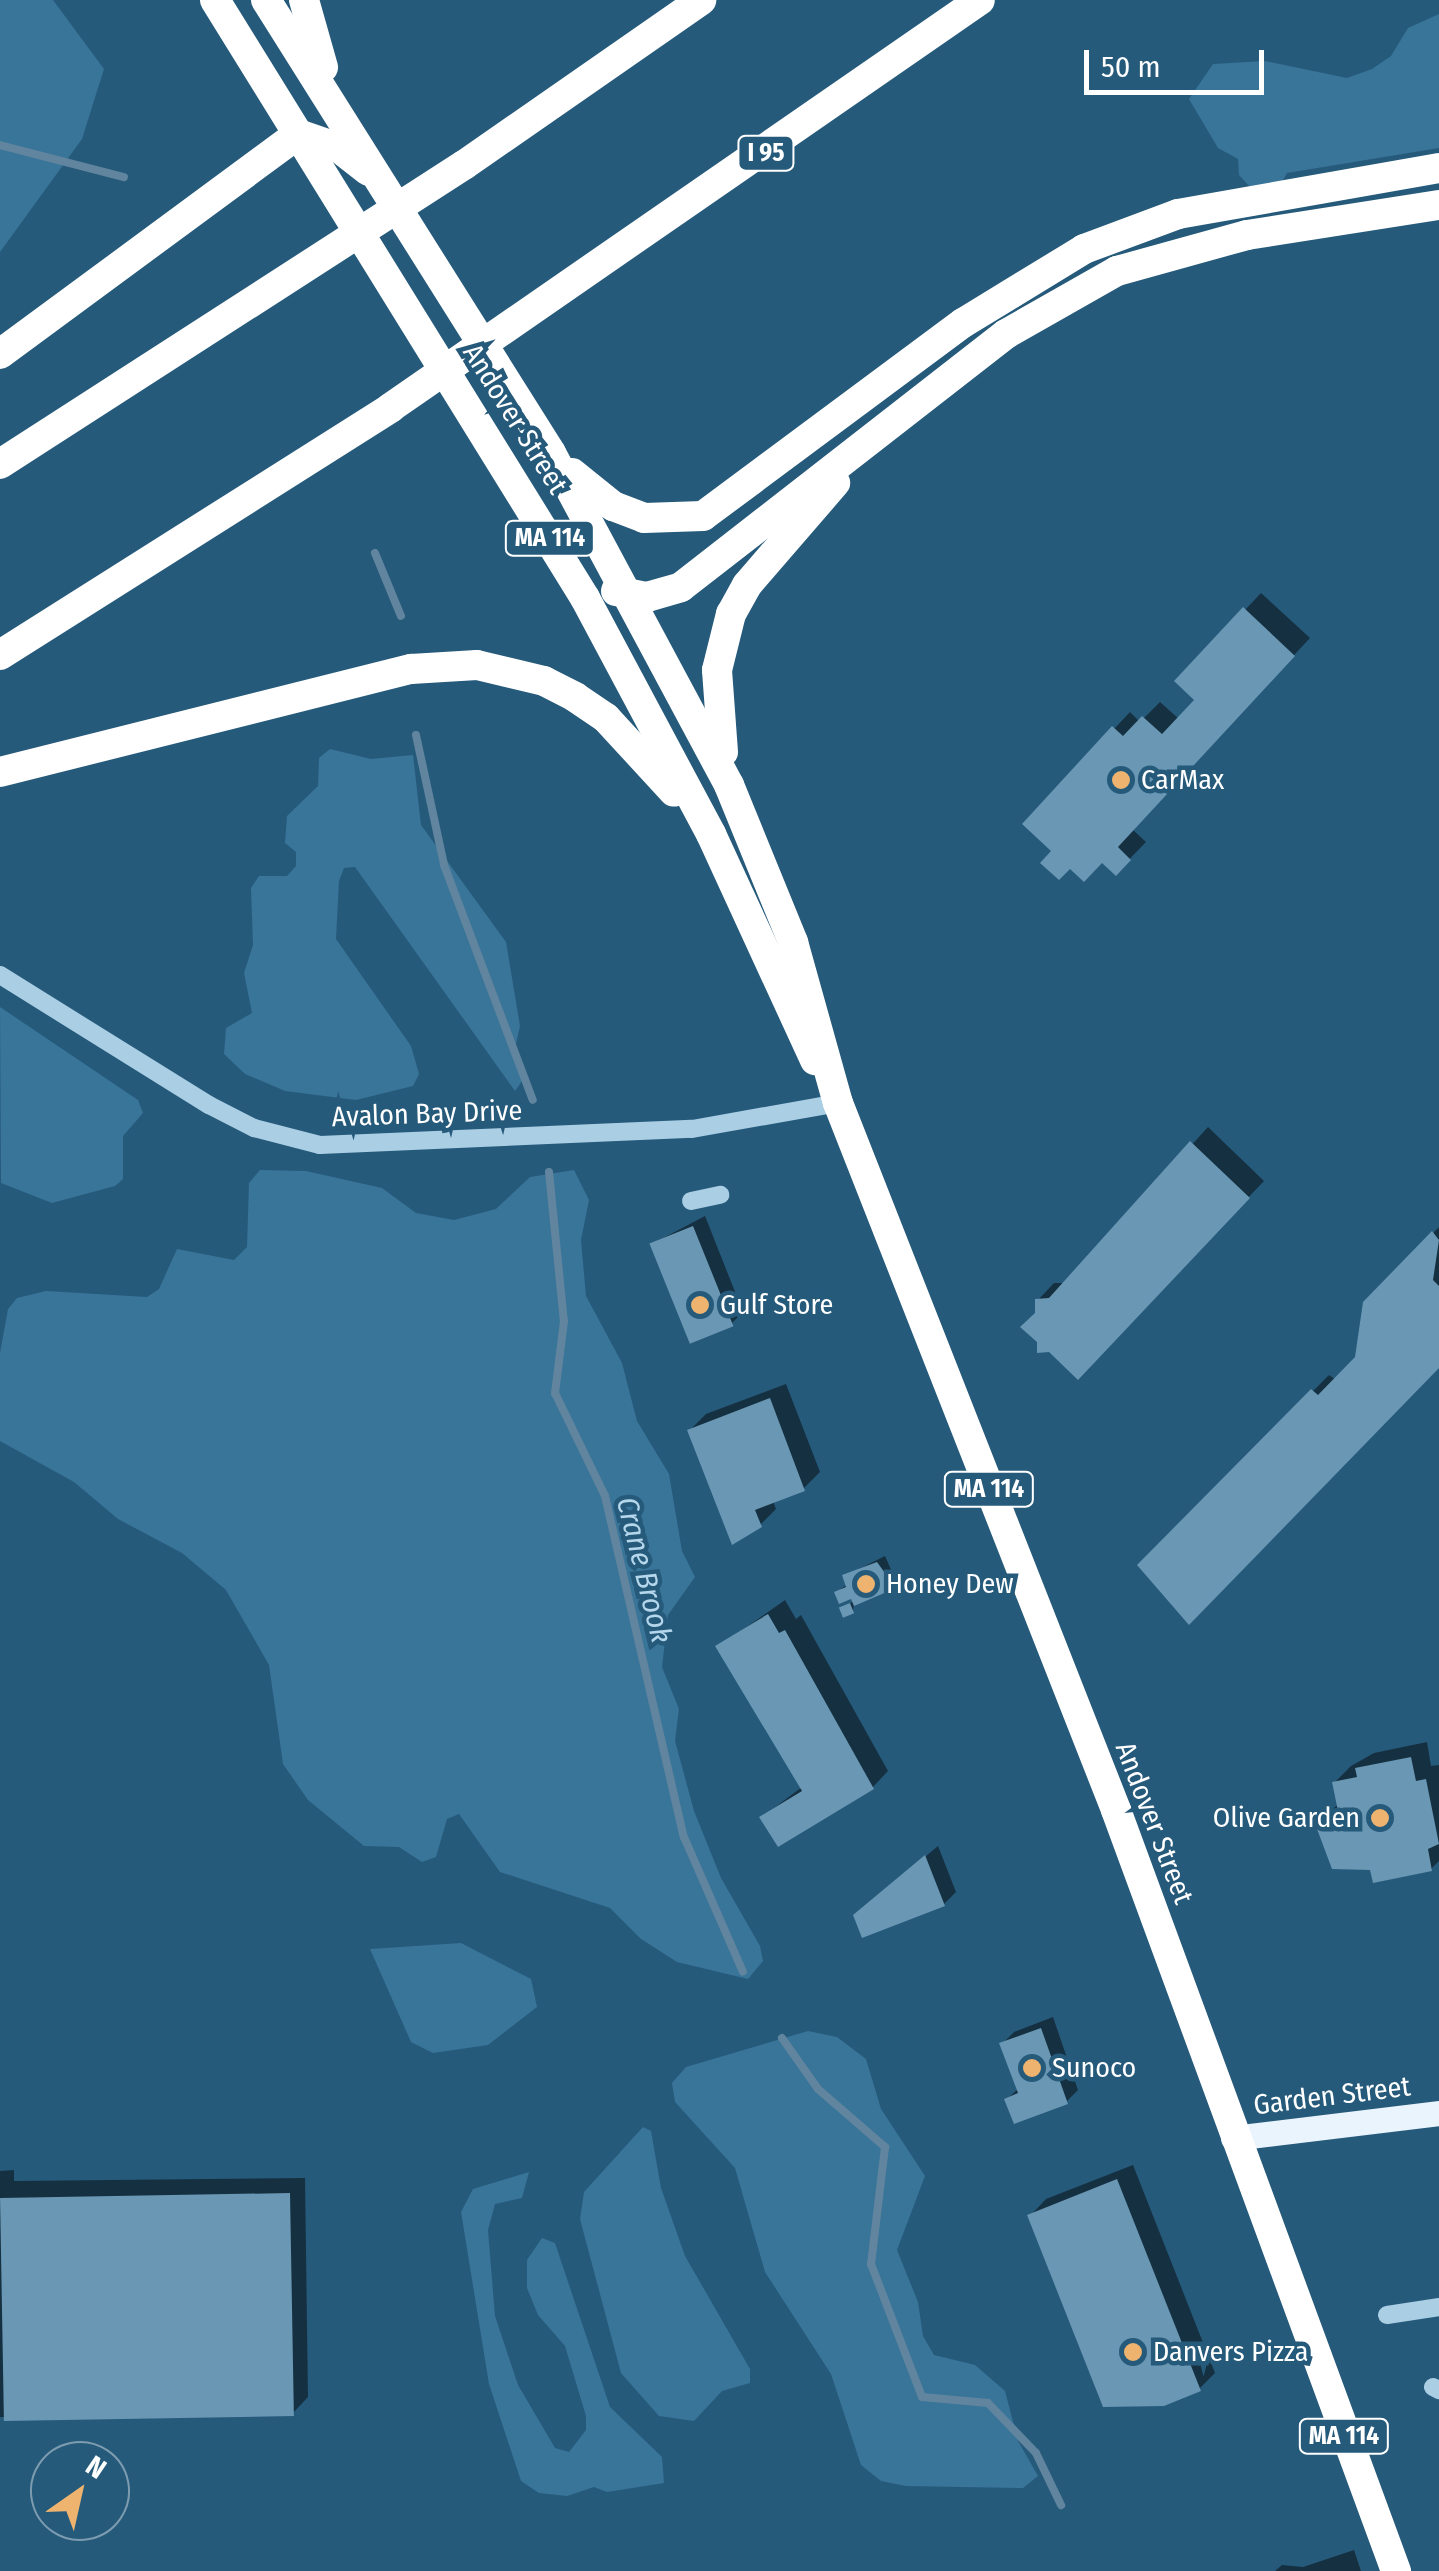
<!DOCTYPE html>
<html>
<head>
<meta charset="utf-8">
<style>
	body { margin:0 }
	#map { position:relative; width:1439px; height:2571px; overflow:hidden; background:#265a7b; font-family:"Fira Sans Condensed",sans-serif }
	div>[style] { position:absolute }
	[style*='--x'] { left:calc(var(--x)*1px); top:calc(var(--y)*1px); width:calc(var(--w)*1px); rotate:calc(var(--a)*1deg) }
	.green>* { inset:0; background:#397499 }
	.shadow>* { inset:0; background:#0007 }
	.stream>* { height:8px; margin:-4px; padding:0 4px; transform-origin:4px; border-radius:4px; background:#61859e }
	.building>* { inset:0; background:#6a97b3; transform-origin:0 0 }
	.minor>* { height:18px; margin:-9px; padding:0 9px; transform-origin:9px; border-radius:9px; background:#aacee4 }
	.major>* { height:25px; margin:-12.5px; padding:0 12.5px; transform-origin:12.5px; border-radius:12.5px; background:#eaf4fc }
	.highway>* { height:30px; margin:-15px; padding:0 15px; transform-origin:15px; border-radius:15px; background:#fff }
	.dots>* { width:28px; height:28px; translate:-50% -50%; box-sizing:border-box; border:5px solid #265a7b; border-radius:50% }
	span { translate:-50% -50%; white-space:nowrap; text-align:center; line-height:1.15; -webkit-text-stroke:9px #265a7b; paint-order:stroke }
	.shield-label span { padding:2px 8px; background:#265a7b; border:2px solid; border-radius:8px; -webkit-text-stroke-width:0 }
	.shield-label { font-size:25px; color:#fff; font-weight:700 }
	.street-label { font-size:28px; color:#fff }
	.poi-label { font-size:28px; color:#fff }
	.left { translate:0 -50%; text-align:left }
	.right { translate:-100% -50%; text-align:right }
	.water-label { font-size:30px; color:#b5d7ec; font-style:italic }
	.north { position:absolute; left:30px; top:2441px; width:100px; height:100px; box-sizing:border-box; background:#265a7b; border:2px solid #7d9cb0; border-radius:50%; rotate:34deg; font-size:28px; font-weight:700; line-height:40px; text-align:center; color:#fff }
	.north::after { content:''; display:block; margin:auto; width:35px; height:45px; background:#edb36f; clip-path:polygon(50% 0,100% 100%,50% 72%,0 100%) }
	.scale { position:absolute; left:1084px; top:50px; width:180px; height:45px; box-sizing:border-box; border:5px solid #fff; border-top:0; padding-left:12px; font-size:30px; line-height:35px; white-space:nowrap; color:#fff; -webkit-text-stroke:8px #265a7b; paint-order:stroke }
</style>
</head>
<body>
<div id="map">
	<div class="green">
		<i style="clip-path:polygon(0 0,53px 0,104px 69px,82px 139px,0 252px)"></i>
		<i style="clip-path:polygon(1439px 14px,1439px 148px,1287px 173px,1282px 182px,1251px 188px,1239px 175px,1238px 159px,1218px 148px,1189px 99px,1213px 64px,1265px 61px,1347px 78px,1372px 69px,1391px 56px,1408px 28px)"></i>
		<i style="clip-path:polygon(330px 749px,371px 759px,413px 755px,421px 825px,506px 942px,520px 1026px,514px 1053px,522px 1081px,515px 1091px,355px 867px,344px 868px,339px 881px,336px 939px,411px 1046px,419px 1074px,413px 1086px,356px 1100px,285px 1091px,245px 1074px,224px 1054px,226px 1028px,252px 1013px,244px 973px,253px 945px,251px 888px,259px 876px,287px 876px,296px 866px,296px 852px,285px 843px,287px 816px,318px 786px,319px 758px)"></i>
		<i style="clip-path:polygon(0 1007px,138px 1100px,143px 1113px,123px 1136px,123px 1179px,115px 1186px,52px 1203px,1px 1183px)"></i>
		<i style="clip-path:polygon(260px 1170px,306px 1171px,382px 1188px,416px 1213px,454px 1220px,496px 1209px,530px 1177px,574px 1170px,589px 1200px,581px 1240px,586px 1296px,622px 1363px,637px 1421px,669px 1474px,682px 1551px,695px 1577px,668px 1615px,662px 1667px,679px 1709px,675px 1741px,694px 1811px,721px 1878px,760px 1946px,763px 1961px,748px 1979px,677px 1962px,641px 1939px,610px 1908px,500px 1872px,459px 1814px,447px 1819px,436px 1857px,422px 1862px,399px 1847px,364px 1846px,308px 1800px,283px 1764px,269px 1665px,226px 1590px,182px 1553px,118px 1519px,74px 1482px,0 1441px,0 1353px,8px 1309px,17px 1298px,46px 1291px,147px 1297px,159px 1289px,177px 1249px,234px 1260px,247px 1247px,249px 1183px)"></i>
		<i style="clip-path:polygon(461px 1943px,531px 1979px,537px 2007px,488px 2045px,433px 2053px,411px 2042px,370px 1949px)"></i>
		<i style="clip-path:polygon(808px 2031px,837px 2037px,866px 2059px,881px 2109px,925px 2176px,897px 2250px,918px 2302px,923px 2336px,934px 2355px,975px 2365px,1005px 2391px,1018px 2441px,1038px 2476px,1023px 2488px,906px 2486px,881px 2481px,861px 2465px,831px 2374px,765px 2272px,735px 2168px,675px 2102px,672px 2083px,686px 2067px)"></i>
		<i style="clip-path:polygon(643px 2127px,651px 2131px,661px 2188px,685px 2256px,750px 2369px,750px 2383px,722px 2391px,694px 2421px,659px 2416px,621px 2373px,580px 2219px,584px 2192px)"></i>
		<i style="clip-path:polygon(529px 2172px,522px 2198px,495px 2204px,488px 2230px,495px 2316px,518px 2385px,555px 2448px,569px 2452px,586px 2430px,586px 2416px,565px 2346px,538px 2315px,527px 2288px,527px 2260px,542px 2238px,555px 2243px,610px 2407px,662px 2457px,664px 2483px,607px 2492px,594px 2487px,567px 2496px,539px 2493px,521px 2481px,489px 2384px,461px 2212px,473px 2189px)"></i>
	</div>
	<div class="shadow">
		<i style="clip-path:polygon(1261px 593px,1310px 638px,1132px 829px,1146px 842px,1116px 873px,1102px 860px,1054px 851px,1025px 824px,1130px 712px,1140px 722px,1160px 702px,1179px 719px,1198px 699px,1178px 681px)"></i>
		<i style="clip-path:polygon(1208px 1127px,1264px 1181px,1093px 1361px,1038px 1313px,1038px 1300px,1054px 1283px,1066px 1283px)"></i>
		<i style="clip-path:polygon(705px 1216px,743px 1312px,731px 1324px,652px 1244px)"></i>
		<i style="clip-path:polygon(1439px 1227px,1439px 1365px,1140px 1565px,1329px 1375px,1336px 1380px,1358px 1358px,1365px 1304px)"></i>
		<i style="clip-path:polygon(786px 1384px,820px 1472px,804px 1488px,773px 1501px,776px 1509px,760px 1525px,690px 1430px,706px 1414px)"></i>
		<i style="clip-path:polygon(885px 1556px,896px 1581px,854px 1603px,853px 1611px,842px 1608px,856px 1600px,837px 1592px,848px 1584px,845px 1576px)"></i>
		<i style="clip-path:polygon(785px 1600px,796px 1619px,801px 1615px,888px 1771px,872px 1788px,762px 1817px,802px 1787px,718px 1647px)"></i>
		<i style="clip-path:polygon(1427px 1742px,1431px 1766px,1439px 1765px,1439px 1861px,1431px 1869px,1372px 1868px,1317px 1821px,1339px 1804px,1335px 1782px,1351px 1766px,1374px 1753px)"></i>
		<i style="clip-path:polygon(938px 1846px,956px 1892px,944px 1904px,869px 1904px)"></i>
		<i style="clip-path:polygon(1053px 2017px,1078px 2090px,1066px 2102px,1007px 2099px,1019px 2088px,1002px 2044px,1014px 2032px)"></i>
		<i style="clip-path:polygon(1133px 2165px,1215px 2373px,1199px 2389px,1030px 2216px,1046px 2199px)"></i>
		<i style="clip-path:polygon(14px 2170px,14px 2181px,305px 2178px,308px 2397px,292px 2414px,0 2417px,0 2171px)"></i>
		<i style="clip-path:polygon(1354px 2550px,1361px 2571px,1275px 2571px,1282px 2565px,1303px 2567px)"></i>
	</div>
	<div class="stream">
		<i style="--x:0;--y:145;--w:128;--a:14.5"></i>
		<i style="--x:375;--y:553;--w:68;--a:67.6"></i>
		<i style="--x:416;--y:735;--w:133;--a:77.8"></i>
		<i style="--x:444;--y:865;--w:251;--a:69.3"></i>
		<i style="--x:549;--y:1172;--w:150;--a:84.3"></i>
		<i style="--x:564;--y:1321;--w:73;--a:97.1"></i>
		<i style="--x:555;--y:1393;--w:114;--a:64.1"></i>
		<i style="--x:605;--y:1496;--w:350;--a:77"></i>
		<i style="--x:684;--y:1837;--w:147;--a:66.4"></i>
		<i style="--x:782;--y:2038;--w:62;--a:54.8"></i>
		<i style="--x:818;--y:2089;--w:89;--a:40.9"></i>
		<i style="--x:885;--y:2147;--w:118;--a:96.8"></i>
		<i style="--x:871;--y:2264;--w:142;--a:69"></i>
		<i style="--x:922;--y:2397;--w:66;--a:5.2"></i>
		<i style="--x:988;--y:2403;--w:69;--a:46.2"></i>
		<i style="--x:1036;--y:2453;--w:58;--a:64.3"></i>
	</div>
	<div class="building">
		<i style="clip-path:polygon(1243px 607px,1295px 656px,1118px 847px,1131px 860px,1116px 876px,1102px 863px,1084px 882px,1070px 869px,1059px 880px,1040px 863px,1051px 851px,1022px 824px,1112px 726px,1123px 736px,1142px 716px,1162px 734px,1194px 700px,1174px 681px)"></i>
		<i style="clip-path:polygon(1190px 1141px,1250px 1198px,1078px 1380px,1049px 1352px,1037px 1353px,1037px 1342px,1020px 1327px,1035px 1313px,1035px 1299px,1049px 1298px)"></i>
		<i style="left:693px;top:1226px;width:108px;height:47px;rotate:68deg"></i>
		<i style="clip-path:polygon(1432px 1231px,1439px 1240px,1433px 1280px,1439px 1286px,1439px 1368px,1189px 1625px,1137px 1565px,1311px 1389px,1318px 1395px,1355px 1357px,1363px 1302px)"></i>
		<i style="clip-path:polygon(770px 1398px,805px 1491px,755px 1510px,762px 1527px,732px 1545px,687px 1430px)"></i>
		<i style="clip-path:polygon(877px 1562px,890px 1580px,889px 1591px,854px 1606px,851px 1599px,839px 1604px,834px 1592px,846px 1587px,842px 1575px)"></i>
		<i style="left:850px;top:1603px;width:11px;height:12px;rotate:68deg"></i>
		<i style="clip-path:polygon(768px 1614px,779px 1633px,785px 1630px,874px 1789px,778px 1847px,759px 1817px,802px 1791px,715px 1646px)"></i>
		<i style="clip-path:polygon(1411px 1757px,1416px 1781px,1426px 1779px,1439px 1844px,1428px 1849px,1432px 1871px,1373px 1883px,1370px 1870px,1332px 1869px,1314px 1821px,1339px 1816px,1332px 1782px,1357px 1777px,1355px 1768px)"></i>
		<i style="clip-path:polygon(925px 1855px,945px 1906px,862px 1938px,853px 1915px)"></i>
		<i style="clip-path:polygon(1041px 2028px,1068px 2104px,1014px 2124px,1004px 2099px,1018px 2093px,999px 2043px)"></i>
		<i style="clip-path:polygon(1117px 2179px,1201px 2391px,1164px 2406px,1103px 2407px,1027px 2215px)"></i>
		<i style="left:290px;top:2193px;width:223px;height:290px;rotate:89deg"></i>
	</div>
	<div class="minor">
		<i style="--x:0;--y:975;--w:246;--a:31.9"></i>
		<i style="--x:209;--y:1105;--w:51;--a:27.1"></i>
		<i style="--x:254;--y:1128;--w:68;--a:14.4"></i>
		<i style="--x:320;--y:1145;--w:372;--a:-2.5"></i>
		<i style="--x:692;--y:1129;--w:148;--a:-10.1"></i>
		<i style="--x:691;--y:1201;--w:30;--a:-12"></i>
		<i style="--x:1387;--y:2315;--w:53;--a:-8.7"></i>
		<i style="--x:1433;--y:2387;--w:7;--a:27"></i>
	</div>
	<div class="major">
		<i style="--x:1233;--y:2138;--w:208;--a:-6.9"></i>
	</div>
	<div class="highway">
		<i style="--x:215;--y:0;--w:703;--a:58.25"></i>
		<i style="--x:585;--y:598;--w:268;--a:61.9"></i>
		<i style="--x:711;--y:834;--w:249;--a:65.3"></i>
		<i style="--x:266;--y:0;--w:535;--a:57.82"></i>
		<i style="--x:551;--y:453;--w:377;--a:61.8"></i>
		<i style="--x:729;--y:785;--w:170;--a:67.8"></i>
		<i style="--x:793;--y:942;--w:167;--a:74.4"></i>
		<i style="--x:838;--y:1103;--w:760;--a:68.53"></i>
		<i style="--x:1116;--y:1810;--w:811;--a:69.8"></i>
		<i style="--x:304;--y:0;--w:70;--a:74.2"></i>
		<i style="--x:0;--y:354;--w:370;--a:-36.4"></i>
		<i style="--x:298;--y:134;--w:43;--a:18.9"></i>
		<i style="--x:339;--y:148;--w:37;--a:38"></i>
		<i style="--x:0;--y:464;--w:552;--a:-32.8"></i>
		<i style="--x:464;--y:165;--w:289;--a:-34.8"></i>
		<i style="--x:572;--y:473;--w:53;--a:38.8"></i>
		<i style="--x:613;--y:506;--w:33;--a:21"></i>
		<i style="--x:644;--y:518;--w:59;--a:-1.9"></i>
		<i style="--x:703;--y:516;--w:324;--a:-36.6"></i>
		<i style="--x:963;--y:323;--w:142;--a:-31.4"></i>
		<i style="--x:1084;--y:249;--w:100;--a:-20.4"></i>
		<i style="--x:1178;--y:214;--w:265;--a:-10"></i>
		<i style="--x:616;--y:591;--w:32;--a:11"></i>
		<i style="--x:647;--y:597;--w:35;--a:-16"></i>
		<i style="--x:681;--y:587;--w:412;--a:-37.9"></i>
		<i style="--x:1006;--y:334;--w:128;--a:-29.6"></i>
		<i style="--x:1117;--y:271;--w:135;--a:-15.5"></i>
		<i style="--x:1247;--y:235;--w:194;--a:-8.9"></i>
		<i style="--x:0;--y:655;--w:462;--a:-32.3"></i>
		<i style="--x:390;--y:408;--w:717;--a:-34.66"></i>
		<i style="--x:723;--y:752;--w:82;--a:-94.2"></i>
		<i style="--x:717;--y:670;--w:58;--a:-76"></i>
		<i style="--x:731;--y:614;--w:33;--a:-61"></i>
		<i style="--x:747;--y:585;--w:135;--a:-49.2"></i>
		<i style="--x:0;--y:772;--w:424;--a:-14.1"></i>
		<i style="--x:411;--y:669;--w:66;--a:-3.5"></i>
		<i style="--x:477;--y:665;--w:69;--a:13.4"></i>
		<i style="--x:544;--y:681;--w:35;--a:27"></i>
		<i style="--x:575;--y:697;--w:37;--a:34"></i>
		<i style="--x:606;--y:718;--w:100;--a:47.4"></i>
	</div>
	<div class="dots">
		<i style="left:1121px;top:780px;background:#edb36f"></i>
		<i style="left:700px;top:1305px;background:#edb36f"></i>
		<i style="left:866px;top:1584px;background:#edb36f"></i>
		<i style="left:1380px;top:1818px;background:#edb36f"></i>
		<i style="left:1032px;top:2068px;background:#edb36f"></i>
		<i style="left:1133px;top:2352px;background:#edb36f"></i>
	</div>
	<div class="shield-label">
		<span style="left:766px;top:153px">I 95</span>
		<span style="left:550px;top:538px">MA 114</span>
		<span style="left:989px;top:1489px">MA 114</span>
		<span style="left:1344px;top:2436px">MA 114</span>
	</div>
	<div class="street-label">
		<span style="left:515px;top:419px;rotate:58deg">Andover Street</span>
		<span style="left:427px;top:1114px;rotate:-2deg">Avalon Bay Drive</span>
		<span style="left:1154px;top:1823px;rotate:69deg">Andover Street</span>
		<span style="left:1332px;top:2096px;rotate:-7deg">Garden Street</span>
	</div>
	<div class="poi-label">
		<span class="left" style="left:1141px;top:780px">CarMax</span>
		<span class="left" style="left:720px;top:1305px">Gulf Store</span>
		<span class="left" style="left:886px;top:1584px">Honey Dew</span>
		<span class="right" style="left:1360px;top:1818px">Olive Garden</span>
		<span class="left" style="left:1052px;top:2068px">Sunoco</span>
		<span class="left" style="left:1153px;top:2352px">Danvers Pizza</span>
	</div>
	<div class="water-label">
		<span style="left:644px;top:1570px;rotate:76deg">Crane Brook</span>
	</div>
	<div class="north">N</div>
	<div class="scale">50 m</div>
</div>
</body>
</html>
